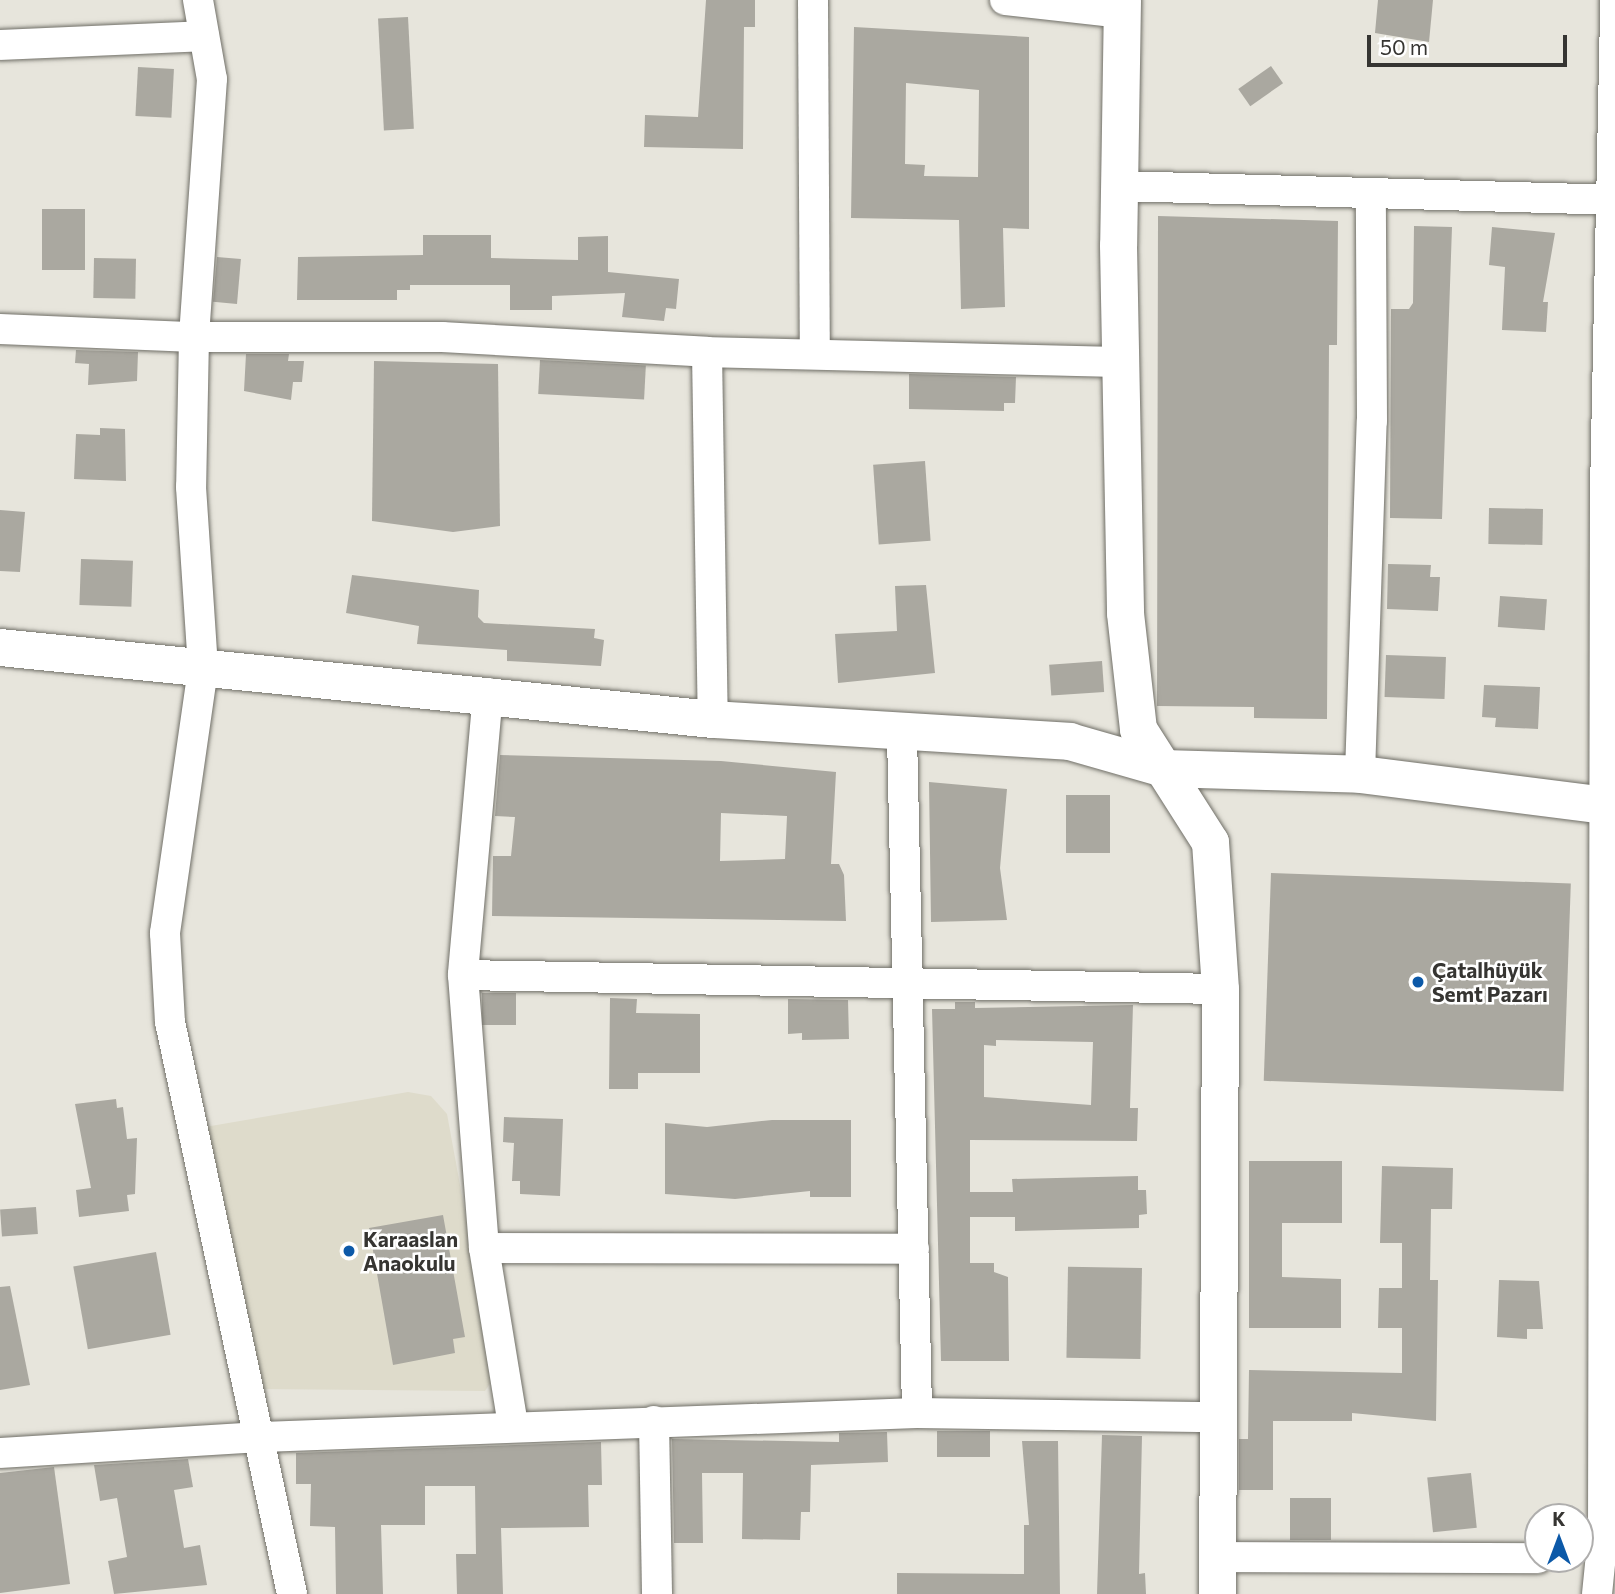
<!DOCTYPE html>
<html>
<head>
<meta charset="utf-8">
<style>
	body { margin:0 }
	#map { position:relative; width:1615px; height:1594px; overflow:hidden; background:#e7e5dc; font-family:Commissioner,sans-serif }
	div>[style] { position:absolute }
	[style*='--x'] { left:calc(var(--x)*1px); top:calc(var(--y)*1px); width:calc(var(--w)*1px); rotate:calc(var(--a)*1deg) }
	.built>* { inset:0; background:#dedbcb }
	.building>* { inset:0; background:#aaa8a0; transform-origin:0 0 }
	.roads { filter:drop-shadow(0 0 2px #706f67) drop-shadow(0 0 2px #706f67) }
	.minor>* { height:30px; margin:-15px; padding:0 15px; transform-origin:15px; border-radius:15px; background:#fff }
	.tertiary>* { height:37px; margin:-18.5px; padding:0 18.5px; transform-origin:18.5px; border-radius:18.5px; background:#fff }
	.dots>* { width:19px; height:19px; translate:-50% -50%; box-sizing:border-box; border:4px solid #fff; border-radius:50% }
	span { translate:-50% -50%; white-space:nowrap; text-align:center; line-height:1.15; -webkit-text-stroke:5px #fff; paint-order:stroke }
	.poi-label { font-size:21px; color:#363532; font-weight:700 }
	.left { translate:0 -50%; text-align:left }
	.north { position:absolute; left:1524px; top:1503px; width:70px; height:70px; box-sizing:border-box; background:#fff; border:2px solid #afaead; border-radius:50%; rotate:0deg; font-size:19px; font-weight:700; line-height:28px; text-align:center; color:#363532 }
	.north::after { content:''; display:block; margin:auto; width:24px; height:32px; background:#0c59a8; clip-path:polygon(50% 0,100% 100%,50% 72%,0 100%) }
	.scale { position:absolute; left:1367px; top:35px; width:200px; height:32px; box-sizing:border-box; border:4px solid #363532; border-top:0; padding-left:9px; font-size:21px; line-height:24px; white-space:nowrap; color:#363532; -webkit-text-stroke:5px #fff; paint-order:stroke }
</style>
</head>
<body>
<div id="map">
	<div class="built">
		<i style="clip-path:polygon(408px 1092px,431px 1096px,447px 1114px,495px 1376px,485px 1391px,251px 1389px,205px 1127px)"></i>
	</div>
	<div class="building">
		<i style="clip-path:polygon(706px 0,755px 0,755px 27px,744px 27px,743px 149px,644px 147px,645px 115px,698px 117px)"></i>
		<i style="clip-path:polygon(1378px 0,1433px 0,1429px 42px,1375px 33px)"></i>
		<i style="left:408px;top:17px;width:112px;height:30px;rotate:87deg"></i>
		<i style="clip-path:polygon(evenodd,854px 27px,1029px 37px,1029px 229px,1003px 228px,1005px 307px,961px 309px,959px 220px,851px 218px,854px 27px,906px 83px,979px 90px,978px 177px,924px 176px,925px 165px,905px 164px,906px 83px)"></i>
		<i style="left:1271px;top:66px;width:21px;height:40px;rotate:55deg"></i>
		<i style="left:138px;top:67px;width:36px;height:49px;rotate:3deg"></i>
		<i style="left:42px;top:209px;width:43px;height:61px"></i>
		<i style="clip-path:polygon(1158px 216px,1338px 221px,1337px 345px,1329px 345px,1327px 719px,1254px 718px,1254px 707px,1157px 706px)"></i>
		<i style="clip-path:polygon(1414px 226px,1452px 227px,1442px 519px,1390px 518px,1391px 309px,1409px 309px,1413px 303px)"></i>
		<i style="clip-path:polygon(1492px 227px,1555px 233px,1543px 302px,1548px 302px,1546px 332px,1502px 330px,1505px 267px,1489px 265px)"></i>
		<i style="clip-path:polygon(423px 235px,491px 235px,491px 258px,578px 260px,578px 237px,608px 236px,608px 272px,679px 279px,676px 309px,666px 308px,664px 321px,622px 317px,625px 293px,552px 296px,552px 310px,510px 310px,510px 285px,410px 285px,410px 290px,397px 290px,397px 300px,297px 300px,298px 257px,423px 255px)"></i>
		<i style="left:217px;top:257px;width:24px;height:45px;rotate:5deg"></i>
		<i style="left:94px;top:258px;width:42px;height:40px;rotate:1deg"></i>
		<i style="clip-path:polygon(76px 350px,138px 352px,137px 381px,88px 385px,89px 364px,75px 363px)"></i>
		<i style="clip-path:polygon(246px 354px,289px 354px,288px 361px,304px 361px,302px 382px,293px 382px,291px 400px,244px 391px)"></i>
		<i style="left:540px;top:360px;width:106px;height:34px;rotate:3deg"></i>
		<i style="clip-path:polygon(374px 361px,498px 364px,500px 526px,453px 532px,372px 521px)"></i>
		<i style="clip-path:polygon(909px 374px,1016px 377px,1015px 403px,1004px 403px,1004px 411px,909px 409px)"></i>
		<i style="clip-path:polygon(100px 428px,125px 429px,126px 481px,74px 479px,76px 434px,100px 435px)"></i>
		<i style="left:925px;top:461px;width:80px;height:52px;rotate:86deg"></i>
		<i style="left:1489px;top:508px;width:54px;height:36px;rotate:1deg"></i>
		<i style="clip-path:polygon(0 510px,25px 512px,20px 572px,0 571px)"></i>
		<i style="left:81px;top:559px;width:52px;height:46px;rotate:2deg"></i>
		<i style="clip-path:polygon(1388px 564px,1431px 565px,1430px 577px,1440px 577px,1438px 611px,1387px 609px)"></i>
		<i style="clip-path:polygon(352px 575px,479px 590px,478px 617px,484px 623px,595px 629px,594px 638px,604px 640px,601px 666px,507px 661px,507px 650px,417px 644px,419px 626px,346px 613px)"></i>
		<i style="clip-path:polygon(926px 585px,935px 673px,838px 683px,835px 634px,897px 631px,895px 586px)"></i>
		<i style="left:1500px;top:596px;width:47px;height:31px;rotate:4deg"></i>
		<i style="left:1386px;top:655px;width:60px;height:42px;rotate:2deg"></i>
		<i style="left:1102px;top:661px;width:31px;height:53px;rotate:86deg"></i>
		<i style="clip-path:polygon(1484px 685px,1540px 687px,1538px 729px,1495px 727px,1496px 718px,1482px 717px)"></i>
		<i style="clip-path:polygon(evenodd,500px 755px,721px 761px,836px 772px,831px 864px,839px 864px,844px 875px,846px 921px,492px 916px,493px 856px,511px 856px,515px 817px,495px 816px,500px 755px,721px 813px,787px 816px,785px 859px,720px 861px,721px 813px)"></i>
		<i style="clip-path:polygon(929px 782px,1007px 789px,1000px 868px,1007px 920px,931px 922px)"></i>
		<i style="left:1066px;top:795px;width:44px;height:58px"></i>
		<i style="left:1271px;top:873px;width:300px;height:208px;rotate:2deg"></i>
		<i style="left:482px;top:993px;width:34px;height:32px"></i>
		<i style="clip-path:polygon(610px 998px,637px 999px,636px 1013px,700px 1014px,700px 1073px,638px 1073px,638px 1089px,609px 1089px)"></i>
		<i style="clip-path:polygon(788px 999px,848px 1000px,849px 1039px,802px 1040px,802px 1033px,788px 1034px)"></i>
		<i style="clip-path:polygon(evenodd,955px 1002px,975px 1002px,975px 1008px,1133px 1005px,1130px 1108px,1138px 1108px,1137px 1141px,970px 1140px,970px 1192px,1013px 1192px,1012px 1179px,1138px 1176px,1138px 1190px,1146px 1190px,1147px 1214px,1139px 1215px,1139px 1228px,1015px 1231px,1015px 1217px,970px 1217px,970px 1263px,994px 1263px,994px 1272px,1008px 1277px,1009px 1361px,941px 1361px,932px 1009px,955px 1009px,955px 1002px,996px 1040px,1093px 1042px,1091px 1105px,984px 1097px,984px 1045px,996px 1046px,996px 1040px)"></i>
		<i style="clip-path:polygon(116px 1099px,117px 1108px,123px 1107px,127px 1139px,137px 1138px,135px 1194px,127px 1195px,129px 1211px,79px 1217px,76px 1190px,91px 1188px,75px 1104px)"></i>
		<i style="clip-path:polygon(504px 1117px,563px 1119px,560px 1196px,520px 1194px,520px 1181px,512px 1181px,514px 1143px,503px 1142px)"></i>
		<i style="clip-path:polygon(772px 1120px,851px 1120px,851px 1197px,810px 1197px,810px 1191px,735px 1199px,665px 1194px,665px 1123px,707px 1127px)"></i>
		<i style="clip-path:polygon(1249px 1161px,1342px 1161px,1342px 1223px,1282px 1223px,1282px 1277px,1341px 1279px,1341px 1328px,1249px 1328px)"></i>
		<i style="clip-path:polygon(1382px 1166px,1453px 1168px,1452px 1209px,1431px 1209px,1430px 1280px,1438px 1280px,1436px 1421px,1352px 1413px,1352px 1421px,1273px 1421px,1273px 1490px,1239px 1490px,1239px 1439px,1248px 1439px,1249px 1370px,1402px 1373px,1402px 1328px,1378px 1328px,1379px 1288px,1402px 1288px,1402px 1243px,1380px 1243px)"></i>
		<i style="left:36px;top:1207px;width:27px;height:36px;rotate:86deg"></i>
		<i style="clip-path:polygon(443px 1215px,465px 1337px,453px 1339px,455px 1353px,393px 1365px,369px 1228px)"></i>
		<i style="left:156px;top:1252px;width:84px;height:84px;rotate:80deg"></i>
		<i style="left:1142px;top:1268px;width:91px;height:74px;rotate:91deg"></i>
		<i style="clip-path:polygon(1499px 1280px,1539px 1281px,1543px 1329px,1527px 1329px,1527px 1339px,1497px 1337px)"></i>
		<i style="clip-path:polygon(10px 1286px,30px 1385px,0 1390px,0 1287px)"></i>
		<i style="left:937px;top:1431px;width:53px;height:26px"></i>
		<i style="clip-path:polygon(887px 1432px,888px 1462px,811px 1465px,810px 1512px,801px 1512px,800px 1540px,742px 1539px,743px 1473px,702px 1473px,703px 1543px,674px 1543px,672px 1439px,839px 1442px,839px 1433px)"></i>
		<i style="clip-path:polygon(1102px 1435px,1142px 1436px,1139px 1574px,1145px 1573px,1146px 1594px,1097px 1594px)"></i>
		<i style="clip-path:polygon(1022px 1441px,1058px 1441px,1060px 1594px,897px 1594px,897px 1573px,1024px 1574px,1024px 1525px,1029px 1525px)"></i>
		<i style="clip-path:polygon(601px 1442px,602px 1485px,588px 1485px,589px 1527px,501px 1528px,503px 1594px,457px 1594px,456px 1554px,476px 1554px,475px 1486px,425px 1486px,425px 1525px,381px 1525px,383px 1594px,336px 1594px,335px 1527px,310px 1526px,311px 1484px,296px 1484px,296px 1453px)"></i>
		<i style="clip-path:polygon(188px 1459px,193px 1487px,174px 1490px,184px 1548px,200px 1545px,207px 1585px,114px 1594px,108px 1561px,127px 1557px,117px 1498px,100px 1501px,94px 1465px)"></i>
		<i style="clip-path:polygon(54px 1467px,70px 1584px,0 1593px,0 1473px)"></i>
		<i style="left:1471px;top:1473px;width:55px;height:44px;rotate:84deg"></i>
		<i style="left:1331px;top:1498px;width:42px;height:41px;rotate:90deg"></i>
	</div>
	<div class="roads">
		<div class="minor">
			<i style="--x:198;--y:0;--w:80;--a:80"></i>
			<i style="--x:212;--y:79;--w:259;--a:94"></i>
			<i style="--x:194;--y:337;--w:150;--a:91.1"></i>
			<i style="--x:191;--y:487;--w:182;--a:86.2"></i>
			<i style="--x:203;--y:669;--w:267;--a:98.2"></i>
			<i style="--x:165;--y:933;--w:89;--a:86.8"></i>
			<i style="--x:170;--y:1022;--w:585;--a:77.96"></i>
			<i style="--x:813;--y:0;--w:354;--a:89.7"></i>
			<i style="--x:1005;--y:0;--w:117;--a:6.4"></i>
			<i style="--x:0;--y:45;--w:204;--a:-2.5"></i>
			<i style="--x:1119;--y:186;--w:496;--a:1.6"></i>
			<i style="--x:0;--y:329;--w:194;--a:2.4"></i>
			<i style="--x:194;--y:337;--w:248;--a:0"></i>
			<i style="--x:442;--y:337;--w:265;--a:3.2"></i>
			<i style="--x:707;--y:352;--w:417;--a:1.4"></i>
			<i style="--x:707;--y:352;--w:367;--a:89.1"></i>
			<i style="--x:488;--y:693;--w:283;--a:95.1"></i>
			<i style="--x:463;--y:975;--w:274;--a:85.6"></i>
			<i style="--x:484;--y:1248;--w:180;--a:80.7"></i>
			<i style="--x:902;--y:734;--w:679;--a:88.73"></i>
			<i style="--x:1360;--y:774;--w:353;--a:-88.1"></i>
			<i style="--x:1372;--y:421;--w:228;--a:-90.3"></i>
			<i style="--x:463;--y:975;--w:757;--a:1.06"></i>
			<i style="--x:484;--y:1248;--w:430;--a:0.1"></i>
			<i style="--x:654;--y:1421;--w:173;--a:89"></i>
			<i style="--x:0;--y:1453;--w:262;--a:-3.5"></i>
			<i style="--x:262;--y:1437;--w:655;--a:-2.1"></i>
			<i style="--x:917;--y:1413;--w:299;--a:0.8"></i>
			<i style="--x:1217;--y:1557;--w:321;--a:0.2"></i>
			<i style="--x:1597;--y:1594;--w:59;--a:-84.2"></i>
			<i style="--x:1603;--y:1535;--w:1044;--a:-89.89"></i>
			<i style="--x:1605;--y:491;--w:491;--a:-88.8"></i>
		</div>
		<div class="tertiary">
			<i style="--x:1122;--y:0;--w:245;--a:90.9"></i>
			<i style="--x:1118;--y:245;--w:368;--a:88.9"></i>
			<i style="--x:1125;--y:613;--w:117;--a:83.6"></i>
			<i style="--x:1138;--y:729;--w:134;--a:57.5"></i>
			<i style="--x:1210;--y:842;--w:147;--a:86.1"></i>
			<i style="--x:1220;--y:989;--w:605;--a:90.28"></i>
			<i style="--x:0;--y:647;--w:717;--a:5.77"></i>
			<i style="--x:713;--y:719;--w:357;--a:3.5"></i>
			<i style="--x:1069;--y:741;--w:98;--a:16"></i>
			<i style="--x:1163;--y:768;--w:197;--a:1.7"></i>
			<i style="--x:1360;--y:774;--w:257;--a:7.2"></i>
		</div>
	</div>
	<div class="dots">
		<i style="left:1418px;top:982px;background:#0c59a8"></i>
		<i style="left:349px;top:1251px;background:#0c59a8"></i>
	</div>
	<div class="poi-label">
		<span class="left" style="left:1432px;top:982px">Çatalhüyük<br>Semt Pazarı</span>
		<span class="left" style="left:363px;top:1251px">Karaaslan<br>Anaokulu</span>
	</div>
	<div class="north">K</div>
	<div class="scale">50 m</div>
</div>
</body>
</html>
